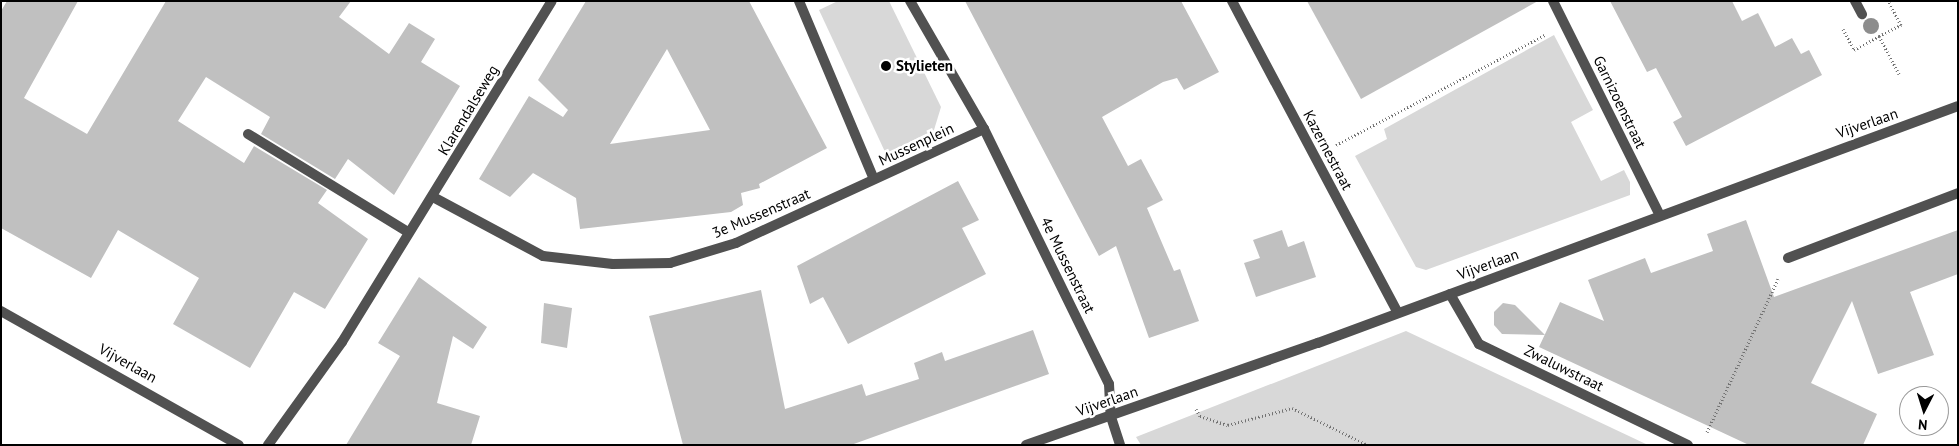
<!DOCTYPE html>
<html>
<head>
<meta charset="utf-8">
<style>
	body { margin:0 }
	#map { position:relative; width:1959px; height:446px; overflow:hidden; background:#fff; font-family:"PT Sans",sans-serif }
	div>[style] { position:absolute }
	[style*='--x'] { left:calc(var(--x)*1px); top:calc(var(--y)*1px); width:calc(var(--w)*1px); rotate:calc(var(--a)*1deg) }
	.green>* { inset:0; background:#d8d8d8 }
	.building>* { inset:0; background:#c0c0c0 }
	.path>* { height:3px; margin-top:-1.5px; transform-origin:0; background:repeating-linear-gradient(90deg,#737373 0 1px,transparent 0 3.5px) }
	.service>* { height:10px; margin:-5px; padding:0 5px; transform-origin:5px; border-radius:5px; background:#515151 }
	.minor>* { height:10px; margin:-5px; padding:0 5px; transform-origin:5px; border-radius:5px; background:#515151 }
	.trees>* { width:16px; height:16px; margin:-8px; border-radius:50%; background:#8d8d8d }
	.dots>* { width:14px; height:14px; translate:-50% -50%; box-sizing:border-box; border:2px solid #fff; border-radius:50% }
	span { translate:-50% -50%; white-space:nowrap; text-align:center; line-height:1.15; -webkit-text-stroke:5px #fff; paint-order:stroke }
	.poi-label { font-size:15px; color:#000; font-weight:700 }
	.left { translate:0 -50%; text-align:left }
	.street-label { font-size:15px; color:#000 }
	.frame { position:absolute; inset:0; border:2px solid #000; pointer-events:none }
	.north { position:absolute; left:1899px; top:386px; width:50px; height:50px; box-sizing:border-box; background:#fff; border:1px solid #999; border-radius:50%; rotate:185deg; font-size:14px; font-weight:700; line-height:20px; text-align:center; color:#000 }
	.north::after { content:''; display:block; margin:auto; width:18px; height:22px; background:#000; clip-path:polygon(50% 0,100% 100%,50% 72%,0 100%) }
</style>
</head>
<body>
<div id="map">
	<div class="green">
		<i style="clip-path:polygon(838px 1px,889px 1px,941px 107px,934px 130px,886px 154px,819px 10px)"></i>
		<i style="clip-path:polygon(1554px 35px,1593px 110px,1571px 122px,1601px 181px,1624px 170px,1630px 182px,1630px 195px,1426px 270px,1416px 267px,1355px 156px,1387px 139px,1384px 129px)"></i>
		<i style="clip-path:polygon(1406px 331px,1648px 445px,1141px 445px,1136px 437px)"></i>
	</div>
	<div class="building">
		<i style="clip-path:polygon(7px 1px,78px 1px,24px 98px,87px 134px,166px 1px,351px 1px,339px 17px,389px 54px,409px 23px,435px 39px,421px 62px,460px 86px,394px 195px,348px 159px,335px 179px,261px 134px,270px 117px,206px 77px,178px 121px,244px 163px,254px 146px,327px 190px,318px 203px,368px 239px,325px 309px,294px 292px,250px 368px,173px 324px,199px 278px,118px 230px,91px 278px,1px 228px,1px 11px)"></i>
		<i style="clip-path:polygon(evenodd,586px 1px,749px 1px,827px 148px,759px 184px,760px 188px,741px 193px,743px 205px,731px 212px,580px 229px,576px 198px,533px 173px,510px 197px,479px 179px,529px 96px,563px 117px,568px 110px,538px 80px,586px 1px,667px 49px,710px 130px,610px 144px,667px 49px)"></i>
		<i style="clip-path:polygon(965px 1px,1181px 1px,1219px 72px,1184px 90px,1177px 78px,1163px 82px,1102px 117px,1128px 166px,1141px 159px,1163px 200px,1147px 208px,1174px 271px,1180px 269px,1199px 321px,1149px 338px,1116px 246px,1099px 256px)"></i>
		<i style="clip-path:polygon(1307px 1px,1538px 1px,1361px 99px)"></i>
		<i style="clip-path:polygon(1610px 1px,1732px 1px,1742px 21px,1758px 13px,1775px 47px,1792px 38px,1801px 54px,1809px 50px,1822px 75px,1686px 146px,1673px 122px,1682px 117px,1656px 68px,1647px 72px)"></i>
		<i style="clip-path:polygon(958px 181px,979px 220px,962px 228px,986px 274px,848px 344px,823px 297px,810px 304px,797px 266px)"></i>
		<i style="clip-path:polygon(1746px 220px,1774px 297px,1958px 230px,1958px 274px,1910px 292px,1934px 355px,1878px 374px,1852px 301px,1811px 383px,1877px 414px,1863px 445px,1749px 445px,1539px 347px,1560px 302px,1604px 321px,1588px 280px,1645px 258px,1651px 273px,1713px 251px,1707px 234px)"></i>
		<i style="clip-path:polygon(1282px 230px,1288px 247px,1304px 241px,1316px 277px,1256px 297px,1244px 263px,1260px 258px,1253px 240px)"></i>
		<i style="clip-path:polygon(419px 277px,487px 327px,473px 349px,453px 336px,437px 403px,480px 416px,471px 445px,346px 445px,400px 356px,378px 343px)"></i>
		<i style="clip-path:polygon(761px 290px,785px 409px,862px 384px,866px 396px,919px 379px,914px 363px,942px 352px,945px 361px,1033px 330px,1049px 374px,851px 445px,683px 445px,649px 316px)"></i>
		<i style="clip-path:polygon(544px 303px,572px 308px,567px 348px,541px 343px)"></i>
		<i style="clip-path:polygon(1503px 303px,1515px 305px,1545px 335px,1502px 334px,1494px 325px,1494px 312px)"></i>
	</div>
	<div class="path">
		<i style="--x:1843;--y:29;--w:24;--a:62"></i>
		<i style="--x:1854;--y:50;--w:29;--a:-29"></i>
		<i style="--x:1879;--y:36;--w:43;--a:62.2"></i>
		<i style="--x:1879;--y:36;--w:25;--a:-27"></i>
		<i style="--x:1901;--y:25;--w:27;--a:-118"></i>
		<i style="--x:1336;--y:145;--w:236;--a:-27.8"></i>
		<i style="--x:1196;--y:409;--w:8;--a:60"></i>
		<i style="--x:1200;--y:416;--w:29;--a:18"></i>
		<i style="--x:1228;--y:425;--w:66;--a:-14.9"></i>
		<i style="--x:1292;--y:408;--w:85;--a:26"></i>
		<i style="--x:1707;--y:432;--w:169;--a:-65.1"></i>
	</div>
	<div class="service">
		<i style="--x:1855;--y:1;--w:15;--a:62"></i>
		<i style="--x:1111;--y:417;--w:29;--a:72"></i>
	</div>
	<div class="minor">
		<i style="--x:799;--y:1;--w:193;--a:67.2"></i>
		<i style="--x:1232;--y:1;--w:353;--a:62"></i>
		<i style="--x:1553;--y:1;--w:240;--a:63.5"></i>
		<i style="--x:984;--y:129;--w:284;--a:63.9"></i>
		<i style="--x:1109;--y:384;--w:33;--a:87"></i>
		<i style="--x:248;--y:134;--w:188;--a:31.5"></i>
		<i style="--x:433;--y:197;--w:125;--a:28.2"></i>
		<i style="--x:543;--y:256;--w:70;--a:6.5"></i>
		<i style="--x:613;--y:264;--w:57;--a:-1"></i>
		<i style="--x:670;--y:263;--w:69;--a:-16.9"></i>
		<i style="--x:736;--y:243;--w:273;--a:-24.7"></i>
		<i style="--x:984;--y:129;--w:148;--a:-120"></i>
		<i style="--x:1788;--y:258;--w:182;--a:-20.9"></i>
		<i style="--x:1450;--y:294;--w:58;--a:59.9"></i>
		<i style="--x:1479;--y:344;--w:232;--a:25.8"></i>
		<i style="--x:1;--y:311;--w:273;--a:29.4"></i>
		<i style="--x:268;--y:445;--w:127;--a:-54.3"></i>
		<i style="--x:342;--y:342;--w:400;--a:-58.4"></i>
		<i style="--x:1026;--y:445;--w:309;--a:-19.3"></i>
		<i style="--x:1318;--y:343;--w:682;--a:-20.32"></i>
	</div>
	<div class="trees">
		<i style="left:1871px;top:26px"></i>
	</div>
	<div class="dots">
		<i style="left:886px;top:66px;background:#000"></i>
	</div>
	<div class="poi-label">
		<span class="left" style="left:896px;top:66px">Stylieten</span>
	</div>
	<div class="street-label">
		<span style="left:1620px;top:102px;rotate:64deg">Garnizoenstraat</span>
		<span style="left:468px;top:110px;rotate:-59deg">Klarendalseweg</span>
		<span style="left:1867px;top:123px;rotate:-19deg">Vijverlaan</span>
		<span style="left:916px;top:144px;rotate:-25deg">Mussenplein</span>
		<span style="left:1328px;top:150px;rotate:62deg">Kazernestraat</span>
		<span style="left:761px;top:213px;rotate:-23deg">3e Mussenstraat</span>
		<span style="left:1488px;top:264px;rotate:-20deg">Vijverlaan</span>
		<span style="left:1068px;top:265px;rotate:64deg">4e Mussenstraat</span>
		<span style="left:128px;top:363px;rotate:29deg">Vijverlaan</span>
		<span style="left:1564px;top:368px;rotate:26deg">Zwaluwstraat</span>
		<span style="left:1107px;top:401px;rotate:-19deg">Vijverlaan</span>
	</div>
	<div class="frame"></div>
	<div class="north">N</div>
</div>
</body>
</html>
